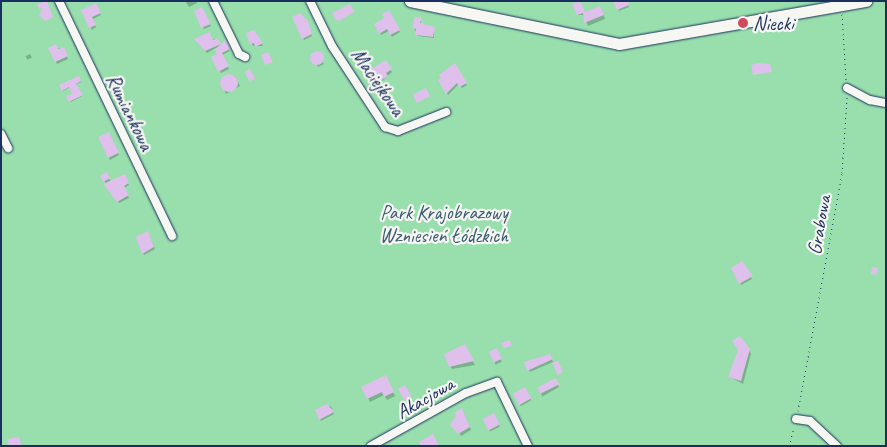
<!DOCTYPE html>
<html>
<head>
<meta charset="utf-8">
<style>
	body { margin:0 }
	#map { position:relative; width:887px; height:447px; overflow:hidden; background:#efe6f0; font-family:Caveat,sans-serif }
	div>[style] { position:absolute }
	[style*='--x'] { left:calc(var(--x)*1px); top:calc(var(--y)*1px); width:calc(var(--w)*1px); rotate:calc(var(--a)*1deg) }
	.green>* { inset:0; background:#98dfad; transform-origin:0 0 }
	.shadow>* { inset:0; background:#0003; transform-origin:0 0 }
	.building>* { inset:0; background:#dfbfec; transform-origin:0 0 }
	.round { border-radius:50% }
	.path>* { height:1px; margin-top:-0.5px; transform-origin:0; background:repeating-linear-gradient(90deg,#1b2f5e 0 1px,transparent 0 5px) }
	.roads { filter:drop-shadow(0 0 1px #1b2f5e) drop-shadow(0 0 1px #1b2f5e) }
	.street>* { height:8px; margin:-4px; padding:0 4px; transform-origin:4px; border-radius:4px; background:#f6f6f2 }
	.secondary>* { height:11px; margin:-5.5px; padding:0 5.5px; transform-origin:5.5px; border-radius:5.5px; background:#f6f6f2 }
	.dots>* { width:14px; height:14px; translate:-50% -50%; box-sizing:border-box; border:2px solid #f6f6f2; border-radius:50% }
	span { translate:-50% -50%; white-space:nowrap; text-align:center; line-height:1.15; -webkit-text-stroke:4.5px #f6f6f2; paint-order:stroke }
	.poi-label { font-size:20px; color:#1b2f5e }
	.left { translate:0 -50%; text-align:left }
	.street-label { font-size:20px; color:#1b2f5e }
	.park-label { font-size:20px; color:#3a5b72 }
	.frame { position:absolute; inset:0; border:2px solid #1b2f5e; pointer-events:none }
</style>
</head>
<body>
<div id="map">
	<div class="green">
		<i style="left:1px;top:1px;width:885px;height:445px"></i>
	</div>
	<div class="shadow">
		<i style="clip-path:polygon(185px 1px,197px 1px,197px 3px,189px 7px)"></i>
		<i style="clip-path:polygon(576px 1px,579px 1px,585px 14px,602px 11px,605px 19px,588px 26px,583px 15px,578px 15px)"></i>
		<i style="clip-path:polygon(627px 1px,629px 7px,619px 11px,618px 9px)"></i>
		<i style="clip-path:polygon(96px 5px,101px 15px,93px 19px,96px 27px,92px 30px,83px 11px)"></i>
		<i style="clip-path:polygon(201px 9px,211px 26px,204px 29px,196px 11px)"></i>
		<i style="clip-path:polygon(389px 12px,400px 32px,392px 37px,389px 31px,381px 35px,375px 24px,386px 19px)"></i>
		<i style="clip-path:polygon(294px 18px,308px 24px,312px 36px,304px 40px)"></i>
		<i style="clip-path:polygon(421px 19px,421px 25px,434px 28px,434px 38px,418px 36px,414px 28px)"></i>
		<i style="clip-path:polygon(253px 31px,262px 44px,263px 46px,253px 46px,248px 34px)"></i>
		<i style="clip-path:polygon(217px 39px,221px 46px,226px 42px,230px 51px,222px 55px,229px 69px,221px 73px,213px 57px,219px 54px,216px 48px,207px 53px,197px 41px)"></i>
		<i style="clip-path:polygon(63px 48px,68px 59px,57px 64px,50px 49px)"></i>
		<i style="clip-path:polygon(317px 51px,324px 64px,318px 67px,312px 53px)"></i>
		<i style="left:30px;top:54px;width:4px;height:5px;rotate:63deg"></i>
		<i style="clip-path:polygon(386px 62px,392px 72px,381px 82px,380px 80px,372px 82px,366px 74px)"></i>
		<i style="clip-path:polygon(455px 65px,467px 85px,462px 88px,459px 84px,448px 95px,440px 80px)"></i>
		<i style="clip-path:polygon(235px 76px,240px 86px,226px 94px,220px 81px)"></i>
		<i style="clip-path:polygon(78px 77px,81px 82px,75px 85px,82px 96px,71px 102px,68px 97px,73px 94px,70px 87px,63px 91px,61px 86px)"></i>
		<i style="clip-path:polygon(108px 134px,119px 155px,110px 160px,100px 138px)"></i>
		<i style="clip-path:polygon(107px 174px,111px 182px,124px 175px,129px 185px,124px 188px,129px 198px,119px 203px,101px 176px)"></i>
		<i style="clip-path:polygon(149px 235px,155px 249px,144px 255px,143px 253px)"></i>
		<i style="clip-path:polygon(742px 263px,752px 279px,741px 285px,733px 268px)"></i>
		<i style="clip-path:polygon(464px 346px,475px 365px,452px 369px,450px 366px)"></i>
		<i style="left:496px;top:350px;width:13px;height:7px;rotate:63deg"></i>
		<i style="clip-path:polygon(739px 350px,749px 350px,751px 354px,743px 384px,730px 377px)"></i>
		<i style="clip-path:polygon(550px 355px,553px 362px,530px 372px,525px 363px)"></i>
		<i style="clip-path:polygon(385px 377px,395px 396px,387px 400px,384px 395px,370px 402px,363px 388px)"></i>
		<i style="left:555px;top:380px;width:8px;height:19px;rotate:60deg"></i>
		<i style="left:525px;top:389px;width:13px;height:12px;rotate:61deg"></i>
		<i style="clip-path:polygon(331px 406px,334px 414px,321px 421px,316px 411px)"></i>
		<i style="clip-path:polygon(464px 413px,471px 430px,461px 436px,453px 422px)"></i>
		<i style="left:494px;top:415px;width:13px;height:11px;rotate:63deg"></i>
	</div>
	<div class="building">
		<i style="clip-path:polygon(47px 1px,53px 17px,45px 21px,39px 15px,43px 8px,39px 9px,37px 4px)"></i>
		<i style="clip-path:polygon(580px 1px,585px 12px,600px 6px,604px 15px,584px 23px,583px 13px,577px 15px,572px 4px)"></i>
		<i style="clip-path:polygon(613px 1px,628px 1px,629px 5px,617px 10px)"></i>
		<i style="clip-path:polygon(96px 3px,101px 13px,92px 17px,96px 25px,89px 28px,81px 10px)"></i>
		<i style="clip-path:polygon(350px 4px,354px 12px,339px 21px,335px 19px,332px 13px)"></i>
		<i style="clip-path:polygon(202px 7px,211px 24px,201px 28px,194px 11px)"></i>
		<i style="clip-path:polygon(389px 10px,400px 30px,390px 35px,387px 29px,379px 34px,374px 24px,384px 18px,382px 14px)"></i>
		<i style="clip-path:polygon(300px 13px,308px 21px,312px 34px,302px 39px,292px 17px)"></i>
		<i style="clip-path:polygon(415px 17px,422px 18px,420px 23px,435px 27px,433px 37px,415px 35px,416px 29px,412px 28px)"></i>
		<i style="clip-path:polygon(254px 30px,263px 43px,255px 47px,254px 43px,250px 44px,246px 33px)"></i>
		<i style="clip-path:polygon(209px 32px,213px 40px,218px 38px,221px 44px,205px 51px,194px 39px)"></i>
		<i style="clip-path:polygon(226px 40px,230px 49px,222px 53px,229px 66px,218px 72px,211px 57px,217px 54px,215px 49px)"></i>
		<i style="clip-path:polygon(56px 44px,58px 49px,64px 47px,68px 56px,55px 62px,48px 48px)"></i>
		<i class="round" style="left:310px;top:51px;width:14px;height:14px"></i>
		<i style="clip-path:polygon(268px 52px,273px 62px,265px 65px,261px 55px)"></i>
		<i style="clip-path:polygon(386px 60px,392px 69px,386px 73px,388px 76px,380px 81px,378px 78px,370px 81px,364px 73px)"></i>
		<i style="clip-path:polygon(455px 63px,467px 83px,459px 87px,457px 83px,446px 94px,438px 80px,441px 78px,439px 75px)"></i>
		<i style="clip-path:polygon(758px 63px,770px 64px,772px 72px,753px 75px,751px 65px)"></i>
		<i style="left:250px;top:69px;width:11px;height:6px;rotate:63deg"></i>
		<i class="round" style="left:220px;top:74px;width:18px;height:18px"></i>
		<i style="clip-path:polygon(79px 76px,81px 81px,76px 84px,83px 95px,69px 102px,66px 96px,72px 94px,69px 87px,62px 91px,59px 85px)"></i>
		<i style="left:426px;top:88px;width:9px;height:15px;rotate:63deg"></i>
		<i style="left:109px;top:132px;width:23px;height:12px;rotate:65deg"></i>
		<i style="left:107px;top:172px;width:7px;height:8px;rotate:63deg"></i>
		<i style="clip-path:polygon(125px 174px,129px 183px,124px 186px,129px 195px,117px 202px,103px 184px)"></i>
		<i style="clip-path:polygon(148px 231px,154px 247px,142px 254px,136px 237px)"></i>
		<i style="clip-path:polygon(742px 261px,753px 276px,739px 284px,731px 268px)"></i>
		<i style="left:872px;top:267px;width:6px;height:7px;rotate:9deg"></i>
		<i style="clip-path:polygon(740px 336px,750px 349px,741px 381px,728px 377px,738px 350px,732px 341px)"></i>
		<i style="left:510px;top:340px;width:6px;height:9px;rotate:72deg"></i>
		<i style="clip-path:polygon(465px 344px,474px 361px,449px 367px,444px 354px)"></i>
		<i style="left:497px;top:348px;width:12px;height:9px;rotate:66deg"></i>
		<i style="clip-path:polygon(550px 354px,553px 359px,527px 371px,524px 362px)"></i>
		<i style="clip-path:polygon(558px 361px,563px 372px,558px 375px,552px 363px)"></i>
		<i style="clip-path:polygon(386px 375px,394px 392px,384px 397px,382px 392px,367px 399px,361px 387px)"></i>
		<i style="left:556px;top:378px;width:7px;height:21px;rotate:63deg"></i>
		<i style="left:405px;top:385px;width:13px;height:8px;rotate:61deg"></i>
		<i style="left:525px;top:387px;width:13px;height:14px;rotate:61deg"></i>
		<i style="clip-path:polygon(327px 404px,334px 412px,319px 420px,315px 410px)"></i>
		<i style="clip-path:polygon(462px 408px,470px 427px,458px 434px,450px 425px,456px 416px,454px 413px)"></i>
		<i style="left:494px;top:413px;width:13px;height:13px;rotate:63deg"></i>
		<i style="clip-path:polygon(433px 434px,439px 446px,421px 446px,419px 442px)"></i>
		<i style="clip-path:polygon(19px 437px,22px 446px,9px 446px,7px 439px)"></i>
	</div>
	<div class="path">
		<i style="--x:842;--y:14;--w:66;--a:86.5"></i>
		<i style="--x:798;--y:411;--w:242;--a:-79.5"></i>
		<i style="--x:842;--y:173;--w:76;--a:-86.2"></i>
		<i style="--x:789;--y:446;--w:20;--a:-75"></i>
	</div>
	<div class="roads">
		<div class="street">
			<i style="--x:59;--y:1;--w:261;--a:64.3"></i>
			<i style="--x:213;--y:1;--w:59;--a:63.9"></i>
			<i style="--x:239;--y:54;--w:7;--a:27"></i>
			<i style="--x:310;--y:1;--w:50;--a:63.9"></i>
			<i style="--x:332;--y:46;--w:97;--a:56.8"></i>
			<i style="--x:385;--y:127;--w:14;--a:17"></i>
			<i style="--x:398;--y:131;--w:52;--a:-21.6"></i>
			<i style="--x:847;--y:88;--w:26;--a:28"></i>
			<i style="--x:870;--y:100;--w:16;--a:11"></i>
			<i style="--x:1;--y:134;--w:16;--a:63"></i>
			<i style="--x:796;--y:419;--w:14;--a:8"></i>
			<i style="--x:810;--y:421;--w:37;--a:43"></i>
			<i style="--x:371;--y:446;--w:109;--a:-29.2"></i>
			<i style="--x:466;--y:393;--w:33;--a:-20"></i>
			<i style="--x:497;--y:382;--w:71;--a:64.2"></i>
		</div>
		<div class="secondary">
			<i style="--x:410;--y:1;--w:213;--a:11.6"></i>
			<i style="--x:619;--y:44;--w:251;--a:-9.9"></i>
		</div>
	</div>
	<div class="dots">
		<i style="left:743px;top:23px;background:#d1495b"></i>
	</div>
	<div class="poi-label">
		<span class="left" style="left:753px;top:23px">Niecki</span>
	</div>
	<div class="street-label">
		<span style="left:378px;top:82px;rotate:55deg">Maciejkowa</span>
		<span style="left:130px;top:112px;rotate:64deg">Rumiankowa</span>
		<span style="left:819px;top:225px;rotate:-80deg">Grabowa</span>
		<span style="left:425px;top:398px;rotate:-30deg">Akacjowa</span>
	</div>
	<div class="park-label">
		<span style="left:444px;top:224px">Park Krajobrazowy<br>Wzniesień Łódzkich</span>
	</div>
	<div class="frame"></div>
</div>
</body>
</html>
